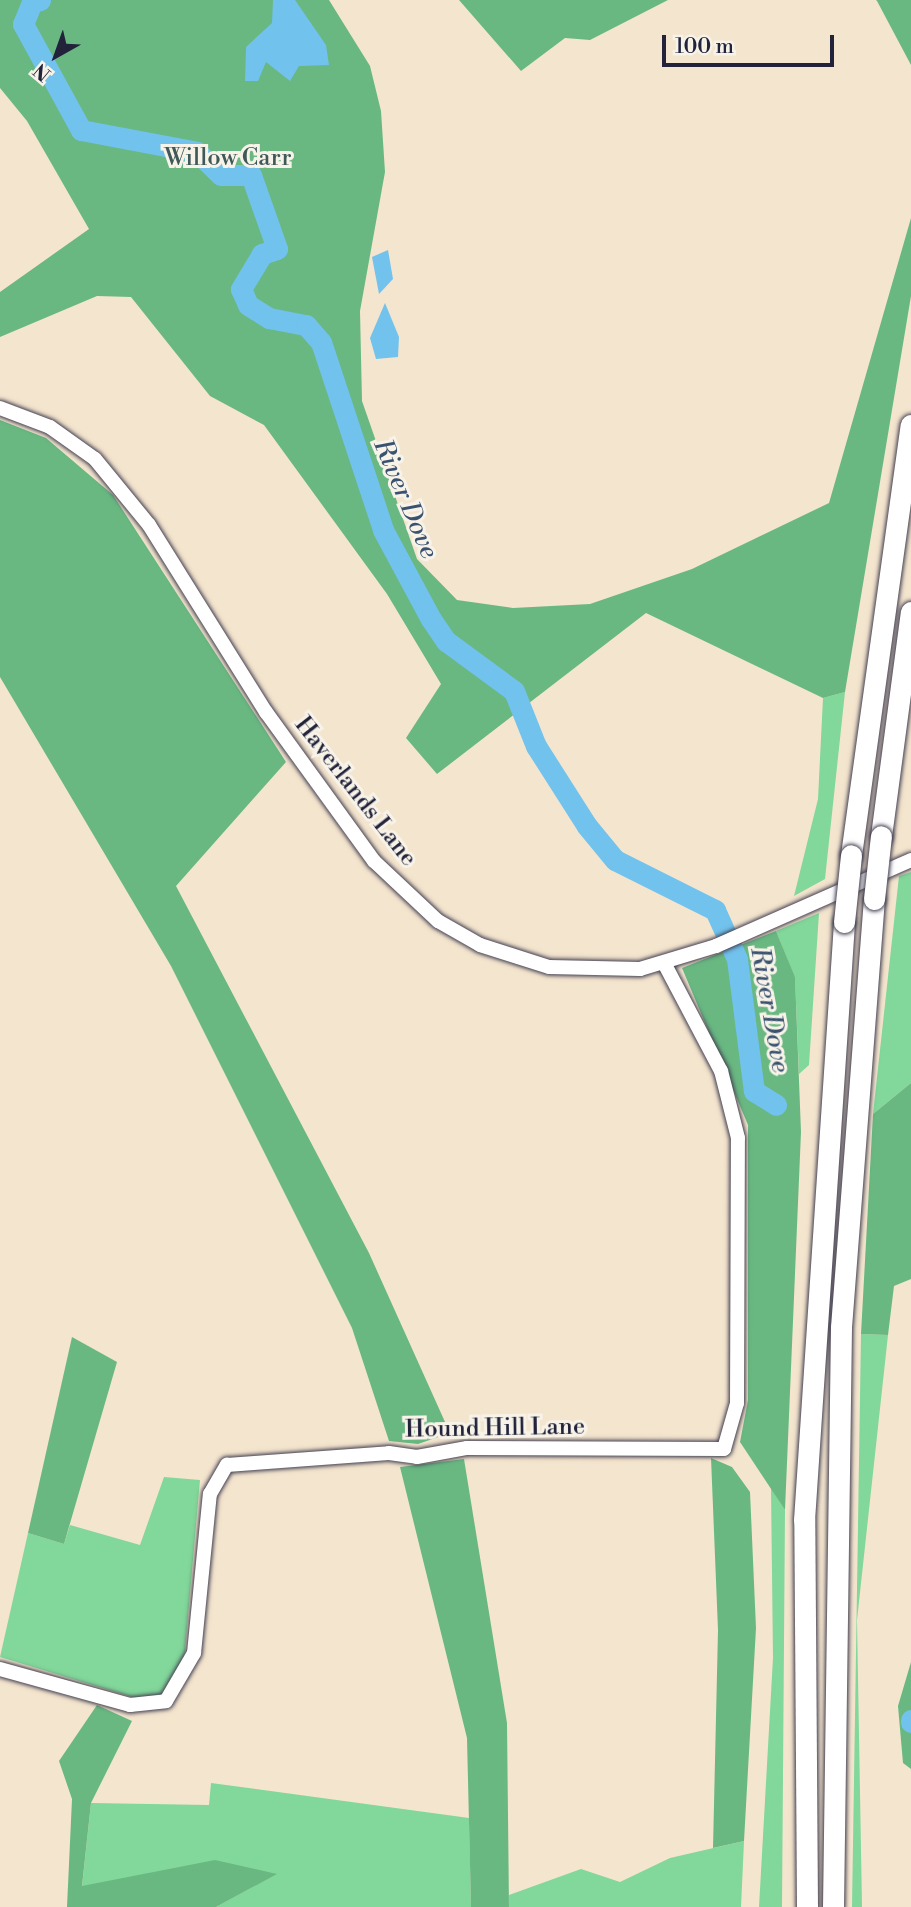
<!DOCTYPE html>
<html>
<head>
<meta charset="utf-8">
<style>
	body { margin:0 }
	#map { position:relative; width:911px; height:1907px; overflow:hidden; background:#f4e5ce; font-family:"Libre Bodoni",serif }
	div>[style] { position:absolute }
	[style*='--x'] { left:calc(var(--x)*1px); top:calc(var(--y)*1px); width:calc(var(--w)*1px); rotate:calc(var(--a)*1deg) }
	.green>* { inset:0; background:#82d79a }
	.forest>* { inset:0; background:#69b882 }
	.water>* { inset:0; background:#71c2ed }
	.river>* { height:21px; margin:-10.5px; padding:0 10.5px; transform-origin:10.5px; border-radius:10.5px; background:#71c2ed }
	.roads { filter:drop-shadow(0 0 2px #423f51) drop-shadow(0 0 2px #423f51) }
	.minor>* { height:14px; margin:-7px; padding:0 7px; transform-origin:7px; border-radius:7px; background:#fff }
	.highway>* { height:21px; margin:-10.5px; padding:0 10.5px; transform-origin:10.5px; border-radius:10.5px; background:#fff }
	.bridges { filter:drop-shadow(0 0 2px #423f51) drop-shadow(0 0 2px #423f51) }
	.highway-bridge>* { height:21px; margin:-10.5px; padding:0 10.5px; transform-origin:10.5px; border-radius:10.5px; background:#fff }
	span { translate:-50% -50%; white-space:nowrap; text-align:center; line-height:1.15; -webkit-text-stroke:6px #f7f3e8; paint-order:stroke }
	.park-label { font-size:24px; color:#3f5858 }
	.street-label { font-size:24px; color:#22223b }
	.water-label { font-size:26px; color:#3a5270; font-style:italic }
	.north { position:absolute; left:21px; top:21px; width:70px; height:70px; -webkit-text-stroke:5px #f7f3e8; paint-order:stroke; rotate:220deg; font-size:19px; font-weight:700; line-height:28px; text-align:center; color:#22223b }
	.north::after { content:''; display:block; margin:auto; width:24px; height:32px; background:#22223b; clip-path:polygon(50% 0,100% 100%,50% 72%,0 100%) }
	.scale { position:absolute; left:662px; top:35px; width:172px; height:32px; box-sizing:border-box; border:4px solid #22223b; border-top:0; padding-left:9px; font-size:21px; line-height:24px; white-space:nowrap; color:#22223b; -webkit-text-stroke:5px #f7f3e8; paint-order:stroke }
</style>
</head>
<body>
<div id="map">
	<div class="green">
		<i style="clip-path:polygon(845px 692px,825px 879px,794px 896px,818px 799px,823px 698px)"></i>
		<i style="clip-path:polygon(911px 872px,911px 1083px,873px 1114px,899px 876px)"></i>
		<i style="clip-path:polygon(819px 913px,809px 1065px,799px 1074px,795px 978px,776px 931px)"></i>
		<i style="clip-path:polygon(861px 1334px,888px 1335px,857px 1620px,862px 1907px,852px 1907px)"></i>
		<i style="clip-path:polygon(164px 1477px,200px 1480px,184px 1662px,164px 1693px,145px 1701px,0 1657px,28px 1533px,64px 1544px,70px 1525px,140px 1545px)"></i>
		<i style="clip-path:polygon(771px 1488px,785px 1510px,782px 1907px,759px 1907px,773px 1658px)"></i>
		<i style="clip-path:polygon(211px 1783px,469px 1818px,471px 1907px,216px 1907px,276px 1874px,82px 1887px,91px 1803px,209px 1805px)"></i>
		<i style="clip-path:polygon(744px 1841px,741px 1907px,509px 1907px,509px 1895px,581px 1869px,620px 1882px,670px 1858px)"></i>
	</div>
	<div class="forest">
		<i style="clip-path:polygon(0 0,329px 0,370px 66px,381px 111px,385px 172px,360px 311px,362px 401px,417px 559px,457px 600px,513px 608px,590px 604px,692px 569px,829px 503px,911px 218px,911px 296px,845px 692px,823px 698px,646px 613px,437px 774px,406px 738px,441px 684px,387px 594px,264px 425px,210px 396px,131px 297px,97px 296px,0 337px,0 292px,89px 229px,27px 121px,0 88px)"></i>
		<i style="clip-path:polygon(459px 0,668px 0,590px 40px,565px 38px,521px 71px)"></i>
		<i style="clip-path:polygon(876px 0,911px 0,911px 65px,877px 1px)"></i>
		<i style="clip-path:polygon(0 420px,46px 438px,113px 495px,286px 762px,176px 886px,369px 1253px,450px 1433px,418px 1444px,389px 1441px,352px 1328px,171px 966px,0 677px)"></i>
		<i style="clip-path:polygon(776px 931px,795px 977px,801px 1132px,785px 1510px,740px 1442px,748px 1400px,748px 1125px,682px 968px)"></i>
		<i style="clip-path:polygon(911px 1083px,911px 1279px,894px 1286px,888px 1335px,861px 1334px,873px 1114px)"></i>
		<i style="clip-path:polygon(72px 1337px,117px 1362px,64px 1544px,28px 1533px)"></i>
		<i style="clip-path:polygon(711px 1458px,732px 1467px,750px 1492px,756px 1628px,744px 1841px,713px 1848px,718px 1630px)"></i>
		<i style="clip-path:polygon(464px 1459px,507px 1723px,509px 1907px,471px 1907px,467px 1738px,400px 1467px)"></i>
		<i style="clip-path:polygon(911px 1662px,911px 1769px,903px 1763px,898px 1706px)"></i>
		<i style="clip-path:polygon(97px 1705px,132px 1721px,91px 1803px,82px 1886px,215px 1860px,277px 1874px,216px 1907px,67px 1907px,72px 1799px,59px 1761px)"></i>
	</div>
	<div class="water">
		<i style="clip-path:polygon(273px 0,295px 0,326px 45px,329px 65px,299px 66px,290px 81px,266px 62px,258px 81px,245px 81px,246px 47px,272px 23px)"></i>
		<i style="clip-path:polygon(388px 250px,393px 279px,379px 294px,372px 257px)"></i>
		<i style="clip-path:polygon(385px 303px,399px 337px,398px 357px,376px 359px,370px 338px)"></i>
	</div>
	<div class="river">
		<i style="--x:40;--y:0;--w:8;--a:166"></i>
		<i style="--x:32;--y:2;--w:24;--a:112"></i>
		<i style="--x:23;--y:24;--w:121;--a:61.3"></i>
		<i style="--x:81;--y:130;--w:118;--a:10.7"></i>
		<i style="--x:197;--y:152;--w:33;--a:44"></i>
		<i style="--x:221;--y:175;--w:30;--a:0"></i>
		<i style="--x:251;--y:175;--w:78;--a:70.6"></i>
		<i style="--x:277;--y:249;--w:16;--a:162"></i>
		<i style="--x:262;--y:254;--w:41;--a:121"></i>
		<i style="--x:241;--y:289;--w:17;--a:66"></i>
		<i style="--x:248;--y:305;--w:25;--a:32"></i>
		<i style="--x:269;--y:318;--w:38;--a:11"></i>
		<i style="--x:306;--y:325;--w:23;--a:49"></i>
		<i style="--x:321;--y:342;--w:198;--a:71.7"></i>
		<i style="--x:383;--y:530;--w:101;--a:61.7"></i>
		<i style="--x:431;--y:619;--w:27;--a:56"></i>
		<i style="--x:446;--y:641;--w:84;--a:36.3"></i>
		<i style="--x:514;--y:691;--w:59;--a:68.2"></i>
		<i style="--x:536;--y:746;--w:95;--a:57.5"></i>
		<i style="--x:587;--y:826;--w:44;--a:50.5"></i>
		<i style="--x:615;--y:860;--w:112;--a:26.6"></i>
		<i style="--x:715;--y:910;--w:54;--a:65.8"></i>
		<i style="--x:737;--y:959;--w:133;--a:82.7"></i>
		<i style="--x:754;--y:1091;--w:26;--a:32"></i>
		<i style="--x:911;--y:1720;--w:2;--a:90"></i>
	</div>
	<div class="roads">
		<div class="minor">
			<i style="--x:0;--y:408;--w:53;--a:20.8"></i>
			<i style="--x:50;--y:427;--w:55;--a:35.4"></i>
			<i style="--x:95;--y:459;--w:85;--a:50.7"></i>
			<i style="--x:149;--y:525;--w:221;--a:58"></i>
			<i style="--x:266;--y:712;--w:184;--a:54.1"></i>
			<i style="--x:374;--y:861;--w:88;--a:43.2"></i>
			<i style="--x:438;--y:921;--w:48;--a:29.7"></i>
			<i style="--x:480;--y:945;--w:72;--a:17.7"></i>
			<i style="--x:549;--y:967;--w:91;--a:1.3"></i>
			<i style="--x:640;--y:969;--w:79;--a:-16.8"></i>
			<i style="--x:716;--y:946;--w:213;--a:-23.8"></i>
			<i style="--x:0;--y:1669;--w:135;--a:15.5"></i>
			<i style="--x:130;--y:1705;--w:36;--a:-6"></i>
			<i style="--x:166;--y:1701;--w:56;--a:-59.7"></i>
			<i style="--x:194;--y:1653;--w:160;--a:-84.3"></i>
			<i style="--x:210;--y:1494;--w:34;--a:-60"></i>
			<i style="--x:227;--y:1465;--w:162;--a:-4.2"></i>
			<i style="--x:389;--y:1453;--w:28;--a:8"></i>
			<i style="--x:417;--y:1457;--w:51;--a:-10.2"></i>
			<i style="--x:467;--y:1448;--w:257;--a:0.2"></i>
			<i style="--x:724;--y:1449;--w:48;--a:-74.2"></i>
			<i style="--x:737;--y:1403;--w:265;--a:-89.8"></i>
			<i style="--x:738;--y:1138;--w:69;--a:-104.2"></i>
			<i style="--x:721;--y:1071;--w:122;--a:-117.8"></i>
		</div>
		<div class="highway">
			<i style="--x:881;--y:836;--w:226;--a:-82.4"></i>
			<i style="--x:851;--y:855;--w:434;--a:-82.1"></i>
			<i style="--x:807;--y:1907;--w:387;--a:-90.4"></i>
			<i style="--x:804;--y:1520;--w:599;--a:-86.17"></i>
			<i style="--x:833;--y:1907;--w:580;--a:-89.21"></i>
			<i style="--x:841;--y:1327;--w:429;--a:-85.6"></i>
		</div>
	</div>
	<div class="bridges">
		<div class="highway-bridge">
			<i style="--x:874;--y:899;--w:63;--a:-83.7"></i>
			<i style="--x:844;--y:922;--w:67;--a:-84"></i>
		</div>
	</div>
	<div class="park-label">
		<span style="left:228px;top:159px">Willow Carr</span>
	</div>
	<div class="street-label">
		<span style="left:355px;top:792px;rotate:52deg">Haverlands Lane</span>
		<span style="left:495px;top:1429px;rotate:-1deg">Hound Hill Lane</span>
	</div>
	<div class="water-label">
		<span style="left:405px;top:499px;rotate:67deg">River Dove</span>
		<span style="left:769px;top:1010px;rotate:80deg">River Dove</span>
	</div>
	<div class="north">N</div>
	<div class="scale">100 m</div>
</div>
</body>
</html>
